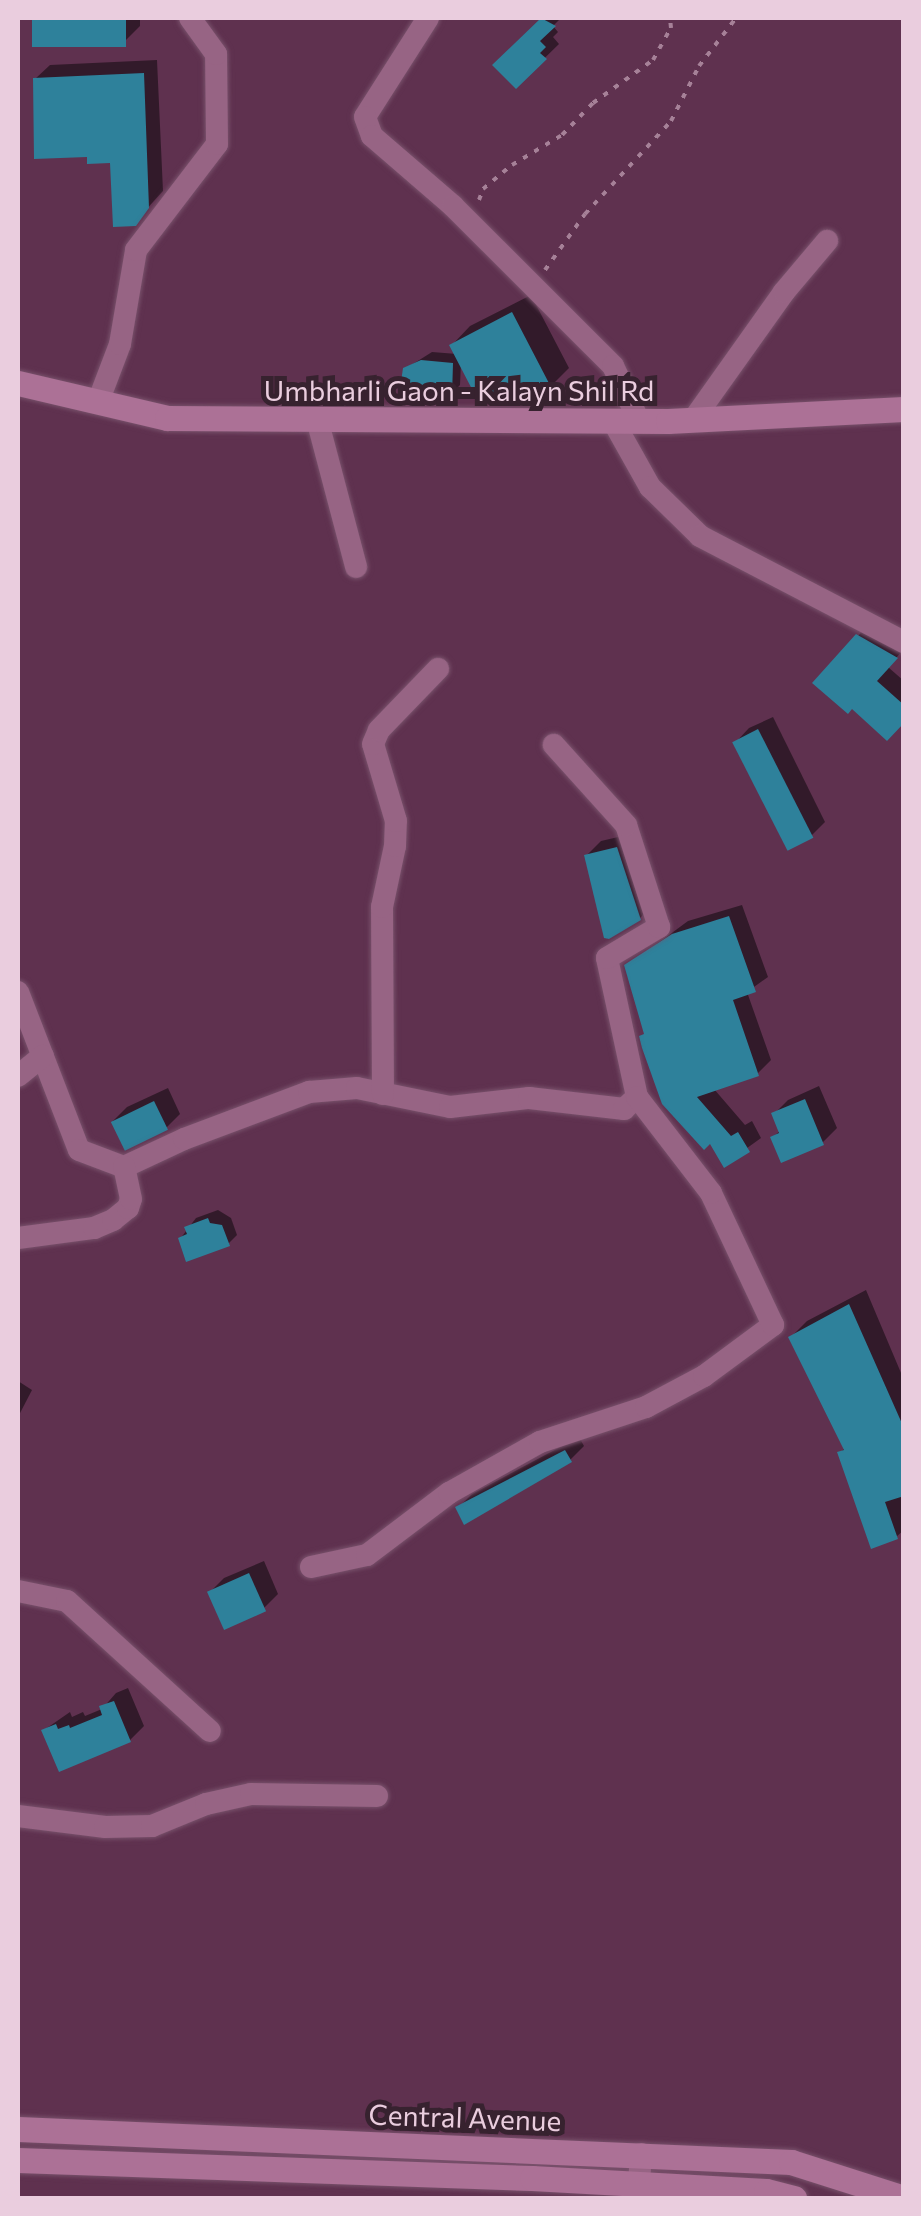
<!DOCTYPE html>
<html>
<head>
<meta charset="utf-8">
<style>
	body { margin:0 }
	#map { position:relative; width:921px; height:2216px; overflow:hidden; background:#5f314f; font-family:Commissioner,sans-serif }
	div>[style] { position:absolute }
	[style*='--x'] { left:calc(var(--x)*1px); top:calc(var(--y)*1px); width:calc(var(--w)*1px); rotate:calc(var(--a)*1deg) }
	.shadow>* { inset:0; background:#0007 }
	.building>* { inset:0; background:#2e819b; transform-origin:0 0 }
	.path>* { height:4px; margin-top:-2px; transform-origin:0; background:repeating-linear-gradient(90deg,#a68198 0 5px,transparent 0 13px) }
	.roads { filter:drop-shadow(0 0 2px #78516b) drop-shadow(0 0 2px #78516b) }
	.street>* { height:22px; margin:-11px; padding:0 11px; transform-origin:11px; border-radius:11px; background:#976484 }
	.secondary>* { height:25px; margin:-12.5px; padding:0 12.5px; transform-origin:12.5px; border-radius:12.5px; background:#ac7196 }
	span { translate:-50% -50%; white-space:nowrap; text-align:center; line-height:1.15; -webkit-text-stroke:10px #37222f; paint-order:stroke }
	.street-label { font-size:28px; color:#eacdde }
	.frame { position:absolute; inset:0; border:20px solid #eacdde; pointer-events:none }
</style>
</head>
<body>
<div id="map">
	<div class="shadow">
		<i style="clip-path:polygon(140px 18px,140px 26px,126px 40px,34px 19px)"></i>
		<i style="clip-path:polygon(544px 18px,561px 18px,553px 26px,558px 32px,553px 37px,559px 44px,516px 86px,495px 65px)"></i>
		<i style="clip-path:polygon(157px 60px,163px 191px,134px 223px,112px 161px,89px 154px,35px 79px,50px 65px)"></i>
		<i style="clip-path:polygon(531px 295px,569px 368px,550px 387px,475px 391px,461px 363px,460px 385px,451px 394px,405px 369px,432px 352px,457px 354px,452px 345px,470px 326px)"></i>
		<i style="clip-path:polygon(870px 623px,904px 649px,888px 667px,904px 681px,904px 720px,887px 738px,858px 636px)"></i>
		<i style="clip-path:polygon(773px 717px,825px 822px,811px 836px,735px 743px,749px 728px)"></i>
		<i style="clip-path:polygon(631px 834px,654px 904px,640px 918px,587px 855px,601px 841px)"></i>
		<i style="clip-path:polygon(742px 905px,768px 977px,747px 992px,771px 1060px,758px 1073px,714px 1089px,745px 1125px,752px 1121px,761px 1138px,725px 1164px,646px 1032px,627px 966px,688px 921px)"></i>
		<i style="clip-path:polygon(819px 1086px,837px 1128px,823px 1142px,773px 1137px,781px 1130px,774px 1114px,788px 1100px)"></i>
		<i style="clip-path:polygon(168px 1088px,180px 1114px,166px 1128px,113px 1121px,127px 1107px)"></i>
		<i style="clip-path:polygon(218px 1210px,231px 1218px,237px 1235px,228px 1244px,180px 1239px,196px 1218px)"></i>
		<i style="clip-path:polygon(866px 1290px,904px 1380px,904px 1530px,896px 1537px,840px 1453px,846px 1447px,791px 1337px,807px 1321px)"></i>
		<i style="clip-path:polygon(18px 1381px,32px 1390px,18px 1417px)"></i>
		<i style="clip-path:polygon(579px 1437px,584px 1446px,570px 1460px,458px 1508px,472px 1494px)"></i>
		<i style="clip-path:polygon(264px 1561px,278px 1594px,264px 1608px,210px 1592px,224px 1578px)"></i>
		<i style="clip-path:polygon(128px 1688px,144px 1726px,130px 1740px,44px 1730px,70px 1712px,72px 1717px,83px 1712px,85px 1716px,102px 1709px,116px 1693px)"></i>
	</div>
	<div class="building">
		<i style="left:32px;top:18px;width:94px;height:29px"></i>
		<i style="clip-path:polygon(541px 18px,556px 26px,540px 41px,546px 47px,540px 53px,547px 59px,516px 89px,492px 65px)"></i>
		<i style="clip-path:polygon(144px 73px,149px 208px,136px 226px,113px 227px,110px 163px,87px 164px,87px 157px,34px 159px,33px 78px)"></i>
		<i style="clip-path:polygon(512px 312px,552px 389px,528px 402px,514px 399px,510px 392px,502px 397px,499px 391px,483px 396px,480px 390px,474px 393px,449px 345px)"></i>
		<i style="clip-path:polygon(421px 360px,453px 363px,452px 396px,399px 396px,403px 368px)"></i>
		<i style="clip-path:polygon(856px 634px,898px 658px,877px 681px,904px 705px,904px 723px,887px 741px,852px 709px,848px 714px,812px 683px)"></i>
		<i style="left:758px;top:729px;width:122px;height:29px;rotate:63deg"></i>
		<i style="clip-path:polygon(617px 847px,641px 920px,609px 939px,604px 938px,584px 855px)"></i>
		<i style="clip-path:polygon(729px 916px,756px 992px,733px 1000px,759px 1076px,697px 1097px,731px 1136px,738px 1132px,750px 1152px,724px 1168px,710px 1144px,704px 1150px,662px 1104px,642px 1048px,639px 1036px,644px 1034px,624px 965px,672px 934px)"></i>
		<i style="clip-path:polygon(805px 1099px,824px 1145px,781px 1163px,770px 1137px,779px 1133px,771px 1113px)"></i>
		<i style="left:154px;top:1101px;width:32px;height:48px;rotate:64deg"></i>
		<i style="clip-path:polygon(208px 1218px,210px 1223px,222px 1225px,230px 1246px,186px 1262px,178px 1238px,187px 1234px,184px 1227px)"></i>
		<i style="clip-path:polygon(849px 1304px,904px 1428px,904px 1496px,885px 1502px,898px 1539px,871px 1549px,837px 1452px,844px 1450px,788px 1337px)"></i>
		<i style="clip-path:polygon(565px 1450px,572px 1462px,464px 1525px,455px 1507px)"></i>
		<i style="left:249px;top:1573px;width:42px;height:46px;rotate:66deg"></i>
		<i style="clip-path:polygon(114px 1701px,131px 1742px,59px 1772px,41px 1730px,56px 1724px,58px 1729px,69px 1725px,70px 1728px,102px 1715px,99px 1706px)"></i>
	</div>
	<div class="path">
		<i style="--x:479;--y:200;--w:12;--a:-70"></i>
		<i style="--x:483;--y:189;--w:38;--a:-40"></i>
		<i style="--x:512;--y:165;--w:58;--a:-31"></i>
		<i style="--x:562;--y:135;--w:45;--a:-45.9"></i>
		<i style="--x:593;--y:103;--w:74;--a:-35.6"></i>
		<i style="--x:653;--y:60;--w:37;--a:-61"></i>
		<i style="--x:671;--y:28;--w:10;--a:-96"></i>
		<i style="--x:545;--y:270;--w:69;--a:-54.5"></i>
		<i style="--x:585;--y:214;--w:127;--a:-47.2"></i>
		<i style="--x:671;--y:121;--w:62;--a:-63"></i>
		<i style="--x:699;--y:66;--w:61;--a:-52.4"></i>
	</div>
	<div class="roads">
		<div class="street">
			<i style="--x:428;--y:18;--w:117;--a:122.5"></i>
			<i style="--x:365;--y:117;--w:20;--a:70"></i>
			<i style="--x:372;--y:136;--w:107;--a:40.8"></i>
			<i style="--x:453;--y:206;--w:226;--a:45"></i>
			<i style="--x:613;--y:366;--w:61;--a:64.7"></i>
			<i style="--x:98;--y:402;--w:62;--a:-69.2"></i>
			<i style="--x:120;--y:344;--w:95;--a:-80.3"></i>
			<i style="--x:136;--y:250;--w:133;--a:-52.6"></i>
			<i style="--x:217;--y:144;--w:90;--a:-90.6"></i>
			<i style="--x:216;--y:54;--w:44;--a:-125.8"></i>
			<i style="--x:317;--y:419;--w:153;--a:75.2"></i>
			<i style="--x:693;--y:420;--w:157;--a:-54.6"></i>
			<i style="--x:784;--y:292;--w:67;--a:-49.9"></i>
			<i style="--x:613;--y:421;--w:76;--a:60.7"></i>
			<i style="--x:650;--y:487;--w:70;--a:44.4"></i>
			<i style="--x:700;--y:536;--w:230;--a:27.5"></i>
			<i style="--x:18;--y:992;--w:169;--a:68.9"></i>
			<i style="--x:79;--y:1150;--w:48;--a:20.7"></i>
			<i style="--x:124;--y:1167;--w:66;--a:-25"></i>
			<i style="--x:184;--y:1139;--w:134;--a:-20.6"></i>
			<i style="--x:309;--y:1092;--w:48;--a:-4.8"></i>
			<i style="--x:357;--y:1088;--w:95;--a:11.5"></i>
			<i style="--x:450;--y:1107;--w:80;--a:-6.5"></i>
			<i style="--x:529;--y:1098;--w:96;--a:6.6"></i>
			<i style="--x:624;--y:1109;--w:18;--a:-43"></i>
			<i style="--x:637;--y:1097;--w:142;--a:-102.2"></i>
			<i style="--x:607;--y:958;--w:61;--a:-30.8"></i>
			<i style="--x:659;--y:927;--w:107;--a:-107.9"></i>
			<i style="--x:626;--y:825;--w:108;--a:-132"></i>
			<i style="--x:18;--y:1076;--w:32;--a:-39"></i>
			<i style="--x:383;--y:1094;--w:187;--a:-90.3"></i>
			<i style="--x:382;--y:907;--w:62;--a:-78"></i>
			<i style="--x:395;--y:846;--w:25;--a:-88"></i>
			<i style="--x:396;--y:821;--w:80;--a:-106.6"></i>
			<i style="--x:373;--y:744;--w:15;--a:-67"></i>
			<i style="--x:379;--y:730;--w:85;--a:-46"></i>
			<i style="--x:18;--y:1238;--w:77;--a:-7.5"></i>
			<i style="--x:94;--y:1228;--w:21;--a:-23"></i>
			<i style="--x:113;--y:1220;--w:19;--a:-39"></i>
			<i style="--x:128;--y:1208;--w:9;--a:-72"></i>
			<i style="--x:131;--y:1199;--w:33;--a:-102"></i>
			<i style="--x:311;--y:1567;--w:57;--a:-12.1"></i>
			<i style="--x:367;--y:1555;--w:103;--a:-37.1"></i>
			<i style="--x:449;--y:1493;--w:104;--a:-29.3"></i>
			<i style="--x:540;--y:1442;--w:112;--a:-18.3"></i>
			<i style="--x:646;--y:1407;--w:66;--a:-28.1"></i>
			<i style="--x:704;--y:1376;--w:86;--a:-36.5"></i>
			<i style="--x:773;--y:1325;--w:146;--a:-115.2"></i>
			<i style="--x:711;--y:1193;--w:121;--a:-127.6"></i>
			<i style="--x:18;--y:1591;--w:50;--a:11.5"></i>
			<i style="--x:67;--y:1601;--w:193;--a:42.3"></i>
			<i style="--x:18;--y:1816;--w:88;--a:7.2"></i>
			<i style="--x:105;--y:1827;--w:47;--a:-1.2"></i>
			<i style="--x:152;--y:1826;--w:58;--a:-22.2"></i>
			<i style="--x:206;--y:1804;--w:46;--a:-12.5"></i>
			<i style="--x:251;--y:1794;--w:126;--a:0.9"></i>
			<i style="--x:641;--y:2154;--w:30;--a:94"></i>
			<i style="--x:639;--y:2184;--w:16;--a:60"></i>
		</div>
		<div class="secondary">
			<i style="--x:18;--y:383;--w:153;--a:13.2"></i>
			<i style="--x:167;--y:418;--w:501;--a:0.34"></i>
			<i style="--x:668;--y:421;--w:236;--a:-2.9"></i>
			<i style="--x:18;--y:2129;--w:774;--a:2.44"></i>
			<i style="--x:791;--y:2162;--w:119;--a:17.7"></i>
			<i style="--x:18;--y:2160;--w:514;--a:2.01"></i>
			<i style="--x:532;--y:2178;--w:234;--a:3.2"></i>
			<i style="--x:766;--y:2191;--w:29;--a:14"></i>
		</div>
	</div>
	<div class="street-label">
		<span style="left:459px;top:390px">Umbharli Gaon - Kalayn Shil Rd</span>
		<span style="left:465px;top:2117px;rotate:2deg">Central Avenue</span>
	</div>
	<div class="frame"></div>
</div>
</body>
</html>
